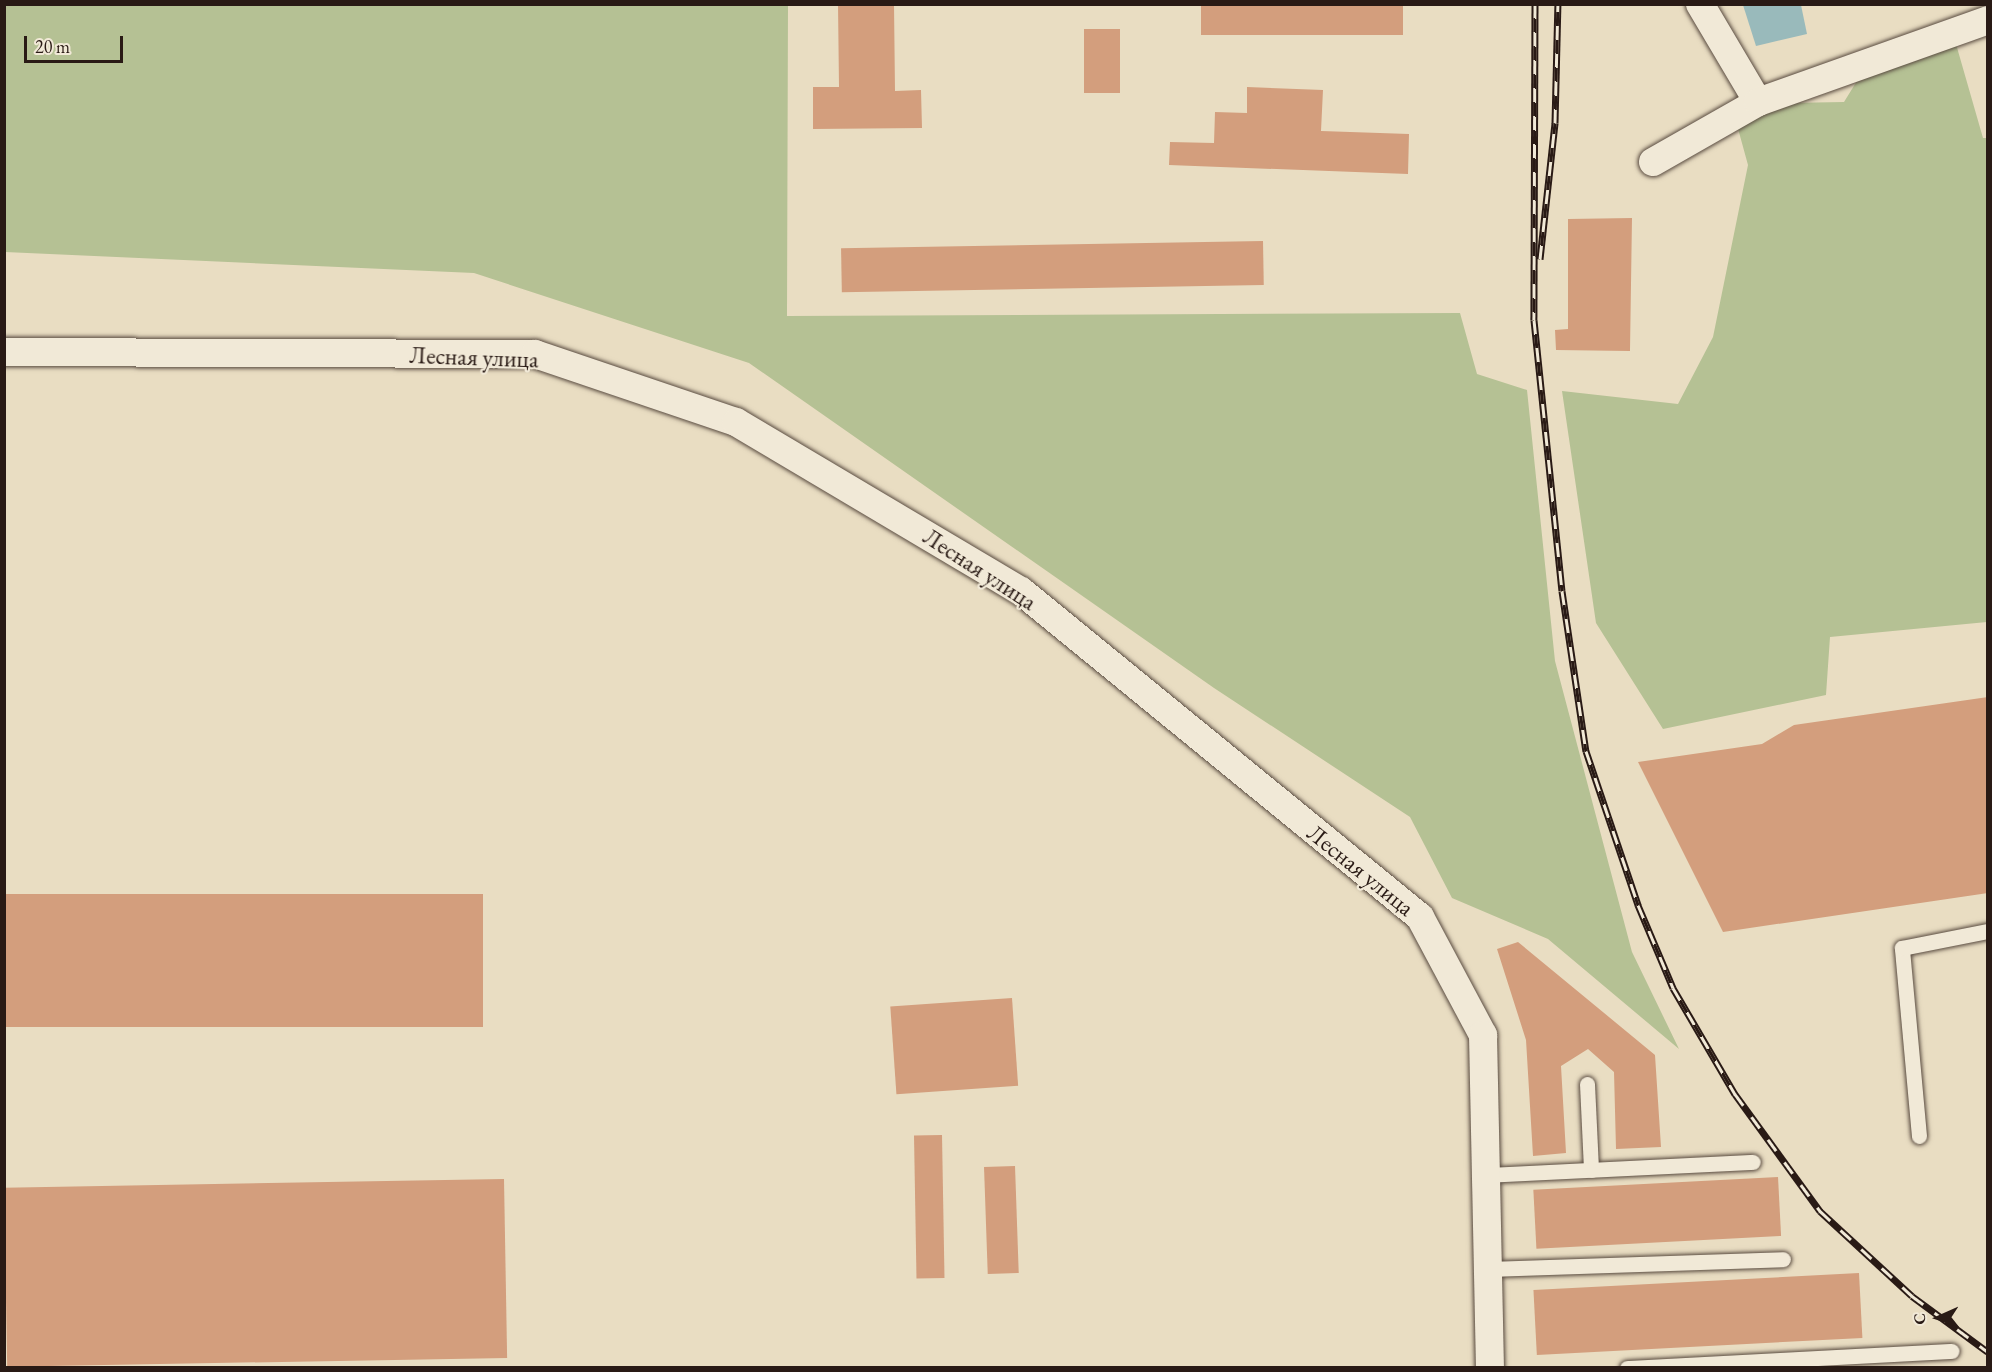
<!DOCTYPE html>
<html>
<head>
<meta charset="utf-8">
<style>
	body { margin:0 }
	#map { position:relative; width:1992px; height:1372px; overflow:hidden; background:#e9ddc2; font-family:"EB Garamond",serif }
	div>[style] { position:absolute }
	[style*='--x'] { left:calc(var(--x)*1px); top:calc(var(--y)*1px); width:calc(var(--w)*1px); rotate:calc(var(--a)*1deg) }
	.green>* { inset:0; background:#b5c194 }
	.water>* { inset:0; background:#99babb }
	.building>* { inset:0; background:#d39e7d; transform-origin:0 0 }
	.roads { filter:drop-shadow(0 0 2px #594b40) drop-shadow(0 0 2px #594b40) }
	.lane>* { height:15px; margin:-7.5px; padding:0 7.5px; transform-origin:7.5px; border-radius:7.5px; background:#f1e9d7 }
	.street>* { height:28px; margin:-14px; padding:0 14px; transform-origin:14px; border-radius:14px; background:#f1e9d7 }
	.rail>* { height:7px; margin-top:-3.5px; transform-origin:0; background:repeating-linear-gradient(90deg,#f1e9d7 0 14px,#291a15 0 28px); box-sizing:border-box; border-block:2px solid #291a15 }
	span { translate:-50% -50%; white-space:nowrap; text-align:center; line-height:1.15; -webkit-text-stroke:4.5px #f1e9d7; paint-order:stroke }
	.street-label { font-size:24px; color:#291a15 }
	.frame { position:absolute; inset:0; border:6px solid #291a15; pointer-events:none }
	.north { position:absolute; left:1908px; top:1288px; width:60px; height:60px; -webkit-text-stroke:4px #f1e9d7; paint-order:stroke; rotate:267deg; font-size:16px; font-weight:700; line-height:24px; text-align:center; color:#291a15 }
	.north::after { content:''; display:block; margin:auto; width:21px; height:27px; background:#291a15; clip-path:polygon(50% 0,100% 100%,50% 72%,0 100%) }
	.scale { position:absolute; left:24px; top:36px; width:99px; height:27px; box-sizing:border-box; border:3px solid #291a15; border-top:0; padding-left:8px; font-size:18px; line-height:21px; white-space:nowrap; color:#291a15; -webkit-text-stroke:4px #f1e9d7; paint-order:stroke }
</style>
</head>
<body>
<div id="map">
	<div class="green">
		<i style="clip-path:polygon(788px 5px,787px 316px,1460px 313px,1477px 374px,1527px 390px,1555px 661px,1632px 952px,1679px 1049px,1548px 939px,1452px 898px,1410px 817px,1214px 688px,749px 363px,474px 273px,5px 252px,5px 5px)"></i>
		<i style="clip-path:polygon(1956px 44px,1983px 138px,1987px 138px,1987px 622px,1830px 637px,1826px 695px,1663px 729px,1596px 623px,1562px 391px,1678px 404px,1713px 337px,1748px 165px,1737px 125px,1787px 103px,1844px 102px,1860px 76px)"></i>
	</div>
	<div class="water">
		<i style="clip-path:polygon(1743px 5px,1801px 5px,1807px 34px,1756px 46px)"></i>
	</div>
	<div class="building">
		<i style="clip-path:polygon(838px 4px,894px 4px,895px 91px,921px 90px,922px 128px,813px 129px,813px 87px,839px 87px)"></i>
		<i style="left:1201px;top:4px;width:202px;height:31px"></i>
		<i style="left:1084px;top:29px;width:36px;height:64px"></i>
		<i style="clip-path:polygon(1247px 87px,1323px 90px,1321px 131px,1409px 134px,1408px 174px,1169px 165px,1170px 142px,1214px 143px,1215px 112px,1247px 113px)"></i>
		<i style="clip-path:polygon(1632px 218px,1630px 351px,1556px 350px,1555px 330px,1568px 329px,1568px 219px)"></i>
		<i style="left:1263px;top:241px;width:44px;height:422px;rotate:89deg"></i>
		<i style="clip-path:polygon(1988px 697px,1988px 893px,1723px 932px,1638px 762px,1762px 744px,1794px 725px)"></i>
		<i style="left:483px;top:894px;width:133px;height:479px;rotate:90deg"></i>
		<i style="clip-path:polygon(1518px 942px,1655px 1055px,1661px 1147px,1616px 1149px,1614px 1072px,1588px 1049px,1561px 1066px,1566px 1153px,1533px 1156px,1526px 1040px,1497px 949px)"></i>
		<i style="left:1012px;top:998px;width:88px;height:122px;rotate:86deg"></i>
		<i style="left:942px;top:1135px;width:143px;height:28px;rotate:89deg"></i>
		<i style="left:1015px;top:1166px;width:107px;height:31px;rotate:88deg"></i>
		<i style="left:1778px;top:1177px;width:59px;height:245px;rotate:87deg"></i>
		<i style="left:504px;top:1179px;width:179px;height:500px;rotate:89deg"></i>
		<i style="left:1859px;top:1273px;width:65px;height:326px;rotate:87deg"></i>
	</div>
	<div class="roads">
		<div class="lane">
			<i style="--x:1587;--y:1084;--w:86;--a:87.3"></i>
			<i style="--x:1919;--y:1136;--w:189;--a:-95.2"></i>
			<i style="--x:1902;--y:948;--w:88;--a:-11.2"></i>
			<i style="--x:1486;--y:1175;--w:267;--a:-2.8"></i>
			<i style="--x:1488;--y:1269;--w:295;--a:-1.9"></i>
			<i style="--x:1627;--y:1368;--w:325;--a:-3"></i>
		</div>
		<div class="street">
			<i style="--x:1700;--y:4;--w:114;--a:59.4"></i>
			<i style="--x:1653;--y:162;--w:121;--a:-29.7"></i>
			<i style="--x:1758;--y:102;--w:244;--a:-19.6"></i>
			<i style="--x:4;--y:352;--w:531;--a:0.22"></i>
			<i style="--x:535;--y:354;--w:212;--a:18.7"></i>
			<i style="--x:736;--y:422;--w:331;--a:30.7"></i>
			<i style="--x:1021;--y:591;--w:515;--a:39.25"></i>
			<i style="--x:1420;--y:917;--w:134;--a:61.9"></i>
			<i style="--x:1483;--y:1035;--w:333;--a:88.8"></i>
		</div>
	</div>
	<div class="rail">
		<i style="--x:1535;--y:4;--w:316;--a:90.2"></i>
		<i style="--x:1534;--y:320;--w:272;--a:84.1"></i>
		<i style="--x:1562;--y:591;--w:162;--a:81.5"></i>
		<i style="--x:1586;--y:751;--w:163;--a:71.3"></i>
		<i style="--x:1638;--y:905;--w:90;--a:67.1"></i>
		<i style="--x:1673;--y:988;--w:123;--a:59.7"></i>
		<i style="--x:1735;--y:1094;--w:145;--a:54"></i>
		<i style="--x:1820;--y:1211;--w:125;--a:42.7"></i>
		<i style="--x:1912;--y:1296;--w:94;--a:36.4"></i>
		<i style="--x:1540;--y:259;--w:137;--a:-83.7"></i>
		<i style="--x:1555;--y:123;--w:119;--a:-88.6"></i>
	</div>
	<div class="street-label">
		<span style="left:474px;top:357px;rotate:2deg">Лесная улица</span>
		<span style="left:980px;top:569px;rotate:33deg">Лесная улица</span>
		<span style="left:1361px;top:870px;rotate:39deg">Лесная улица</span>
	</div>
	<div class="frame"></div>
	<div class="north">С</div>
	<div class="scale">20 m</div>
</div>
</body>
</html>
